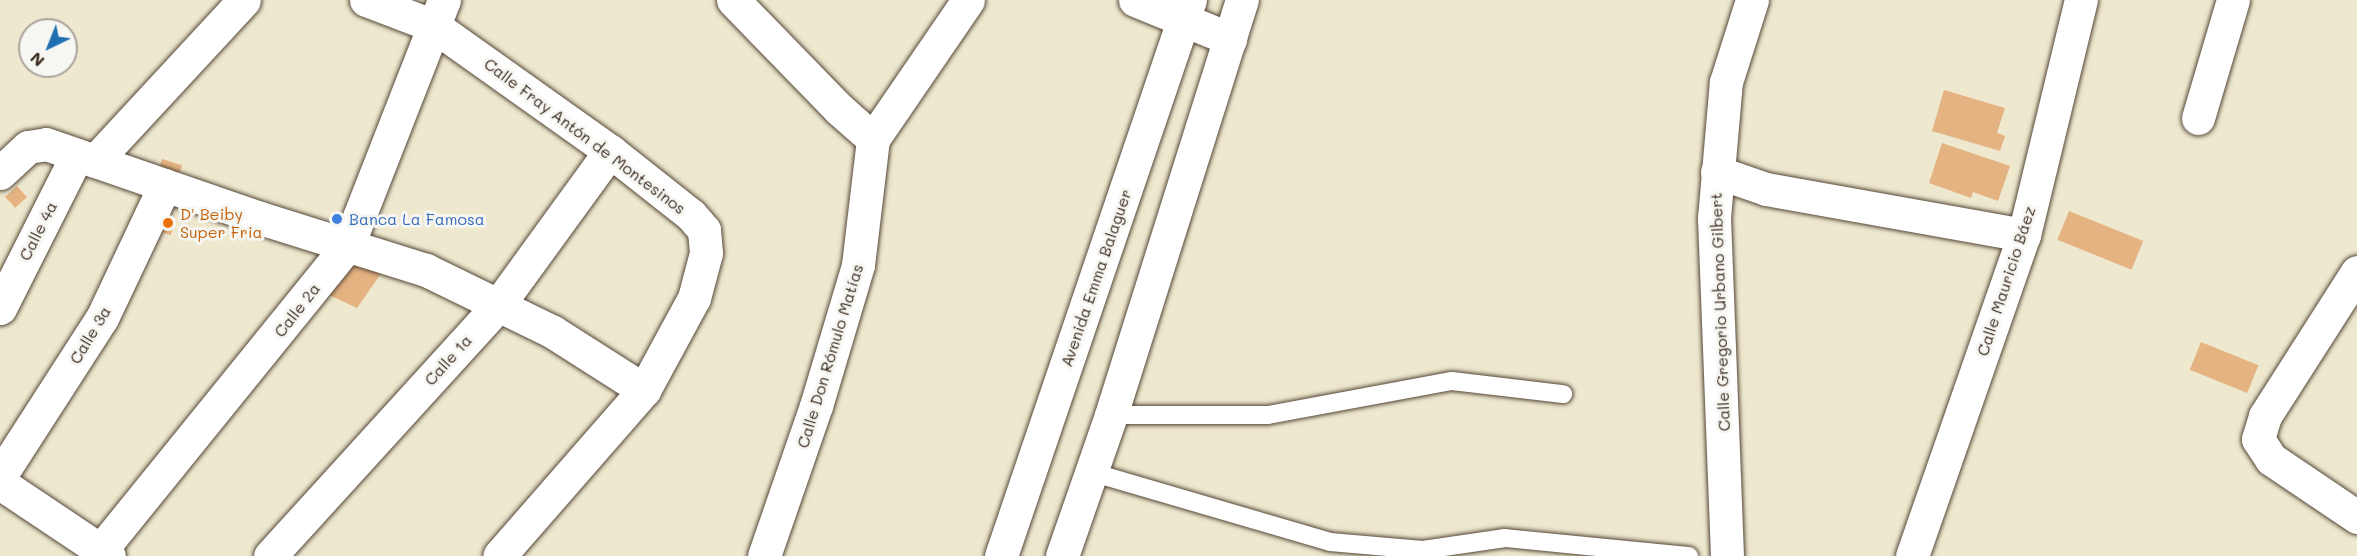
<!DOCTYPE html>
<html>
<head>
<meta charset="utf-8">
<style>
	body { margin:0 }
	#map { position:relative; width:2357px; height:556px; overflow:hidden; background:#ede8ce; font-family:Mali,sans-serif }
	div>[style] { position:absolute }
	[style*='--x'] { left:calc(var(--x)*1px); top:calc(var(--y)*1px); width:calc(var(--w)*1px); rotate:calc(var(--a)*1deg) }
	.building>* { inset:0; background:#e5b382; transform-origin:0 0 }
	.roads { filter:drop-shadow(0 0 2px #564638) drop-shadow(0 0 2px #564638) }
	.lane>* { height:18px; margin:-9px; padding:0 9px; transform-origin:9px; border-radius:9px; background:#fff }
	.street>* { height:33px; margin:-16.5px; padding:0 16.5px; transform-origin:16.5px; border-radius:16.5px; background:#fff }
	.secondary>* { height:33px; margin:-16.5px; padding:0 16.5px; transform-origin:16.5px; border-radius:16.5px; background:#fff }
	.dots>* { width:16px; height:16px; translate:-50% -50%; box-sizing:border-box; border:3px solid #f6f6f2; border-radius:50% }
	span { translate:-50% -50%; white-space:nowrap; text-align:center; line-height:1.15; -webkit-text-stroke:6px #f6f6f2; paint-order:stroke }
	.street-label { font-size:16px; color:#3b2a1e }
	.food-label { font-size:16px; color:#c56008 }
	.left { translate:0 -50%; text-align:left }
	.shop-label { font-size:16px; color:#366cbe }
	.north { position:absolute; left:18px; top:18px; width:60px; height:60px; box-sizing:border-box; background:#f6f6f2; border:2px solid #aba49d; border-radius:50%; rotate:223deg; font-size:16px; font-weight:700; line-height:24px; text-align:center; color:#3b2a1e }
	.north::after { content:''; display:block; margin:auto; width:21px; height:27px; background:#1f6fb2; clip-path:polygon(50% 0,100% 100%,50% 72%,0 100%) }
</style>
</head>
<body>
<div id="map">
	<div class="building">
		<i style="clip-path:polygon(1944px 90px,2005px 108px,1997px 133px,2005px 136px,2000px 151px,1932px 131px)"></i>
		<i style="clip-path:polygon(1942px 143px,2010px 166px,1998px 201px,1973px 192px,1971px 198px,1929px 183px)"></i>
		<i style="left:162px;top:159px;width:21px;height:14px;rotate:17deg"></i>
		<i style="left:17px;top:186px;width:15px;height:16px;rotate:48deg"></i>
		<i style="left:334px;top:211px;width:11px;height:12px;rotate:22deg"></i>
		<i style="left:2069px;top:211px;width:80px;height:31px;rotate:22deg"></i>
		<i style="left:164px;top:218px;width:12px;height:14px;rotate:20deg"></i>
		<i style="clip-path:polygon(351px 261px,382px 272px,357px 308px,327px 294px)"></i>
		<i style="left:2201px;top:342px;width:62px;height:30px;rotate:22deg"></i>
	</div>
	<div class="roads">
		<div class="lane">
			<i style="--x:1111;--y:415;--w:157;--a:0"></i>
			<i style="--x:1268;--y:415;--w:187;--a:-10.5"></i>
			<i style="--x:1452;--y:381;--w:112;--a:6.7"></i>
			<i style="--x:1091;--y:472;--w:249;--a:16.3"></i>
			<i style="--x:1330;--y:542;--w:93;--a:4.9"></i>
			<i style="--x:1423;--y:550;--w:83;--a:-8.3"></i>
			<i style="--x:1505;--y:538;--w:185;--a:5.6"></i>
		</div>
		<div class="street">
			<i style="--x:366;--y:0;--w:73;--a:20.9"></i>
			<i style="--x:434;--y:26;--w:216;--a:35.4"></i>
			<i style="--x:610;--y:151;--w:103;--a:38.3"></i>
			<i style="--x:691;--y:215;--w:20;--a:49"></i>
			<i style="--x:704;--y:230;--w:23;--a:85"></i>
			<i style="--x:706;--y:253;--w:47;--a:104.9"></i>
			<i style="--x:694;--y:298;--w:105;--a:118.5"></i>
			<i style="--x:644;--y:390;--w:220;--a:131.1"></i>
			<i style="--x:733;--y:0;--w:152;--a:45.8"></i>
			<i style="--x:839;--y:109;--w:45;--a:41.4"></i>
			<i style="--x:1135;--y:0;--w:103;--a:22.3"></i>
			<i style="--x:2198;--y:118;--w:123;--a:-73.5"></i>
			<i style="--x:95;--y:161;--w:219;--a:-47.2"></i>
			<i style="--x:1717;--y:172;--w:52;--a:19.1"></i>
			<i style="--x:1766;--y:189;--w:262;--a:10.1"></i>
			<i style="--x:0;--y:173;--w:38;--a:-43"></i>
			<i style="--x:28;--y:147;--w:18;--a:-9"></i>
			<i style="--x:46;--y:144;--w:226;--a:19.1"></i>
			<i style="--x:260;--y:218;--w:174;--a:17.4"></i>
			<i style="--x:426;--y:270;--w:141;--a:26"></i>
			<i style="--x:553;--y:332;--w:108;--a:32.5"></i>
			<i style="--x:2357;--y:272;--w:171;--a:122.6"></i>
			<i style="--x:2265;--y:416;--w:24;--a:107"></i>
			<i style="--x:2258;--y:439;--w:24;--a:57"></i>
			<i style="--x:2271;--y:459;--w:104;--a:34"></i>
			<i style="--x:0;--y:308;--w:171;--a:-63.3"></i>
			<i style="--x:0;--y:476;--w:188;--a:-57.2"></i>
			<i style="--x:102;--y:318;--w:147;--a:-64.7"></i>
			<i style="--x:0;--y:483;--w:131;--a:33.8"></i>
			<i style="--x:96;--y:556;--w:400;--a:-51"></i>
			<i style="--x:348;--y:245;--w:263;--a:-68.6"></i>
			<i style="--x:270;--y:556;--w:341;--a:-47.7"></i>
			<i style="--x:499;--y:304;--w:189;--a:-54"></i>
			<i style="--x:764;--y:556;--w:159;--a:-70.9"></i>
			<i style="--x:816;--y:406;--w:147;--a:-73.4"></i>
			<i style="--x:858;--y:265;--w:127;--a:-83.2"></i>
			<i style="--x:873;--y:139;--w:168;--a:-55.6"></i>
			<i style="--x:1727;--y:556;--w:338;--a:-92.2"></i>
			<i style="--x:1714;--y:218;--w:137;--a:-85"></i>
			<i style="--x:1726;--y:82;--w:86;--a:-72.4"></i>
			<i style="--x:1912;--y:556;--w:340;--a:-70.8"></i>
			<i style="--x:2024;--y:235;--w:242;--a:-76.4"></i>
		</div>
		<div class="secondary">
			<i style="--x:1001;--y:556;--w:587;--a:-71.23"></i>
			<i style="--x:1062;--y:556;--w:149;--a:-70.8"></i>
			<i style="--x:1111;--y:415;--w:435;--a:-72.5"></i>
		</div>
	</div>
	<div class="dots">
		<i style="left:337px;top:219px;background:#3f7fe0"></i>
		<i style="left:168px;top:223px;background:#e8710a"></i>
	</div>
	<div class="street-label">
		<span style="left:585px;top:136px;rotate:37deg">Calle Fray Antón de Montesinos</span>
		<span style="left:38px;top:231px;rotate:-63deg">Calle 4a</span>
		<span style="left:1096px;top:278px;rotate:-71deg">Avenida Emma Balaguer</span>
		<span style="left:2006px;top:281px;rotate:-72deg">Calle Mauricio Báez</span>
		<span style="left:297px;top:310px;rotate:-52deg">Calle 2a</span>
		<span style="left:1720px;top:312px;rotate:-92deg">Calle Gregorio Urbano Gilbert</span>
		<span style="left:90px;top:335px;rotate:-59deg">Calle 3a</span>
		<span style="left:830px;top:356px;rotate:-73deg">Calle Don Rómulo Matías</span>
		<span style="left:448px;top:360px;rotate:-48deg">Calle 1a</span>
	</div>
	<div class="food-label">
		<span class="left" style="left:180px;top:223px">D' Beiby<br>Super Fria</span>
	</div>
	<div class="shop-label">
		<span class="left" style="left:349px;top:219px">Banca La Famosa</span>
	</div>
	<div class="north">N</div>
</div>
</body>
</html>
